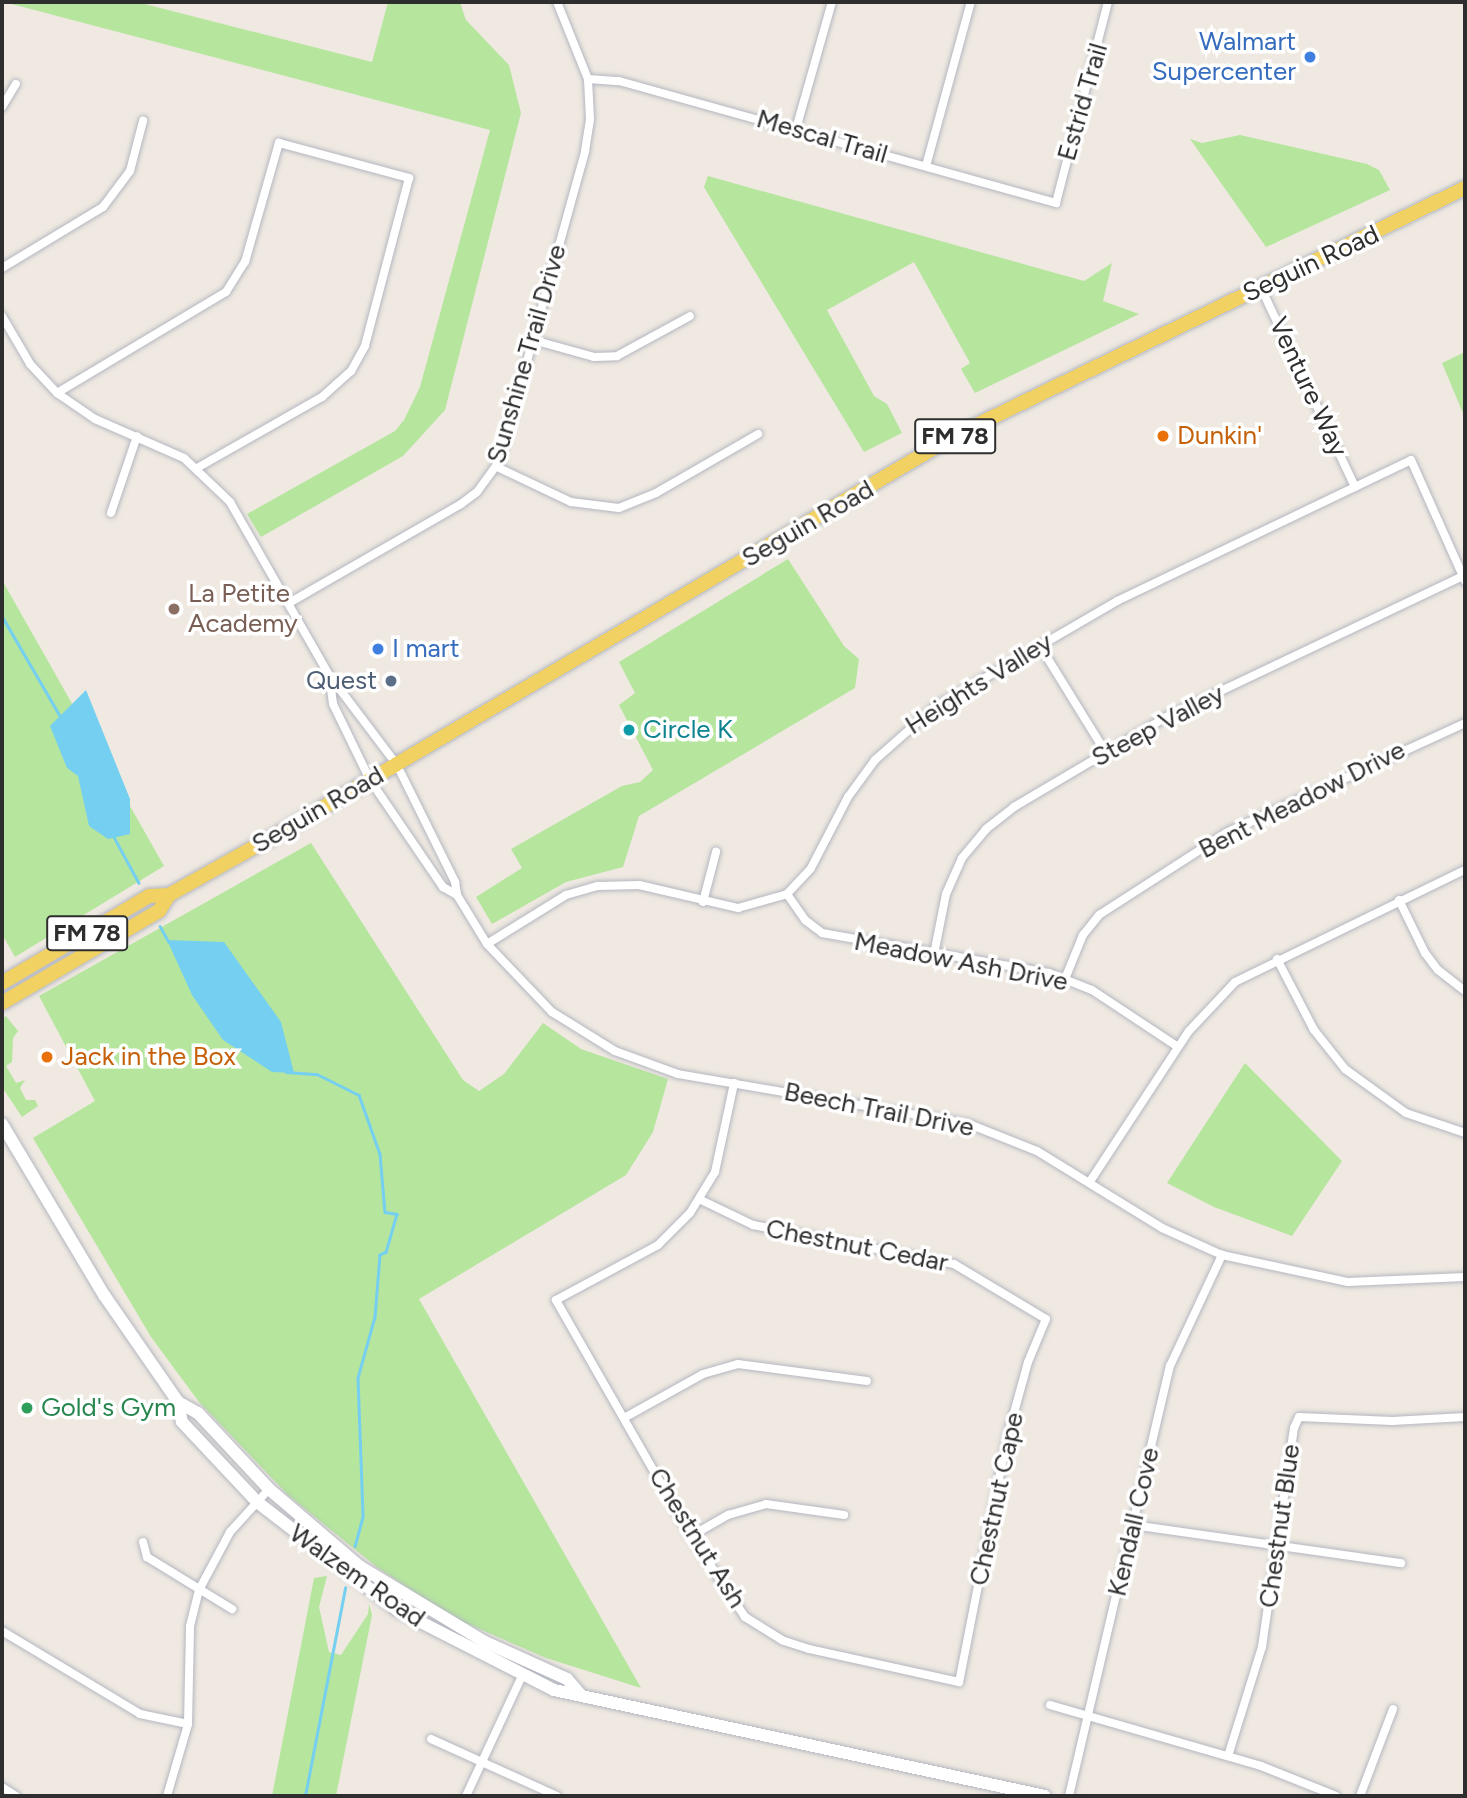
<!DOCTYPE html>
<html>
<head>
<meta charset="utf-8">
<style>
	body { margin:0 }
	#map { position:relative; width:1467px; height:1798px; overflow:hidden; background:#efe9e1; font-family:Figtree,sans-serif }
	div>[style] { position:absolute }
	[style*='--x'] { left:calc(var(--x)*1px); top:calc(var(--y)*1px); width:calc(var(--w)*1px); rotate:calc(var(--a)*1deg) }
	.green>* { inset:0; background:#b6e59e }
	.water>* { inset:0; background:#75cff0 }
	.stream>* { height:2.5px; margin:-1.25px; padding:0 1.25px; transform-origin:1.25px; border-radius:1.25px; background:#75cff0 }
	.roads { filter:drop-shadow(0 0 2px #b4b7c1) drop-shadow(0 0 2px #b4b7c1) }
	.street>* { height:8px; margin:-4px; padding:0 4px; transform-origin:4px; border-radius:4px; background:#fff }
	.secondary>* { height:12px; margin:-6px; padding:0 6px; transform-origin:6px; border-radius:6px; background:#fff }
	.primary>* { height:14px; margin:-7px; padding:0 7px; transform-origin:7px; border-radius:7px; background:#f2d163 }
	.dots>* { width:19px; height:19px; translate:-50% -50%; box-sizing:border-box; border:4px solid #fff; border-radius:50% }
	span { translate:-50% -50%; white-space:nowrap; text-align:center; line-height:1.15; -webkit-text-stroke:7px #fff; paint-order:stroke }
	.shield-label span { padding:2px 5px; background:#fff; border:2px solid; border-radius:5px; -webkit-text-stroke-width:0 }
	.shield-label { font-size:24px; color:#2e2e2e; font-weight:700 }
	.shop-label { font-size:26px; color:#366cbe }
	.right { translate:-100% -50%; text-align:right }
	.left { translate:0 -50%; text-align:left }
	.street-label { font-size:26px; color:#2e2e2e }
	.food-label { font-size:26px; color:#c56008 }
	.education-label { font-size:26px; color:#785e54 }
	.service-label { font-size:26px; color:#4e5e75 }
	.culture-label { font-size:26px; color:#0d838f }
	.leisure-label { font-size:26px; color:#27864d }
	.frame { position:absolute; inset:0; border:4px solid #2e2e2e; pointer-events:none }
</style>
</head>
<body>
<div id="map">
	<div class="green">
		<i style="clip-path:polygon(4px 2px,137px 2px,372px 62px,388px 2px,460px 2px,466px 20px,509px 65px,521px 113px,445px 410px,403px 456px,261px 537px,247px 514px,395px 431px,404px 420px,420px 387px,490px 130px)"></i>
		<i style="clip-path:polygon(1240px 135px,1367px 164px,1379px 170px,1390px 190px,1266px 247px,1190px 139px,1202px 143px)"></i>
		<i style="clip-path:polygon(708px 176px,1084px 281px,1112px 263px,1103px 301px,1139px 314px,975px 393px,961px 369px,970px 363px,914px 262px,827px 310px,874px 396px,887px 404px,902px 433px,864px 452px,708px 194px,704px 187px)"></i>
		<i style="clip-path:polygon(1465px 352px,1465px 418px,1442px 363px)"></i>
		<i style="clip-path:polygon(788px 559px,844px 646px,859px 659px,855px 688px,639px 816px,623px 867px,566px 882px,492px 924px,476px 897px,522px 868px,511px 849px,622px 786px,640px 782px,653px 770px,619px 705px,635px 693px,619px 662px)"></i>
		<i style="clip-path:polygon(2px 580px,164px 866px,15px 957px,2px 934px)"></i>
		<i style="clip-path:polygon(311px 843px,463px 1080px,479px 1091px,504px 1074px,543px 1023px,581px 1049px,668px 1079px,653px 1132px,626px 1175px,419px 1299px,641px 1688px,546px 1658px,454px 1618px,378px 1568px,289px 1496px,199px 1402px,151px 1337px,33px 1138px,95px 1101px,39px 996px)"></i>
		<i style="clip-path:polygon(6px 1016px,18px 1031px,13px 1038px,12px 1062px,6px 1066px,16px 1083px,25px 1080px,20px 1088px,26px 1100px,35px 1100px,38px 1106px,22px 1117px,2px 1087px,2px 1019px)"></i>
		<i style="clip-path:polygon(1245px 1063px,1342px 1161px,1292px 1236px,1214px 1207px,1167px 1183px)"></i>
		<i style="clip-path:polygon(327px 1576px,319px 1607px,329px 1652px,341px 1655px,368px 1614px,369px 1604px,372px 1615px,336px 1796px,272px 1796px,314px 1578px)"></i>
	</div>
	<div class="water">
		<i style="clip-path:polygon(86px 690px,130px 799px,130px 834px,108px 839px,89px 826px,78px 776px,67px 768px,50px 726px)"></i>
		<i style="clip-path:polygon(167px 940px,224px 942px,281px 1022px,294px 1073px,272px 1072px,223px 1040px,192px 995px)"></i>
	</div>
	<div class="stream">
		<i style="--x:2;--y:616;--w:119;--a:59.8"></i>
		<i style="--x:114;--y:837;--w:52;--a:61.5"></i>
		<i style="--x:160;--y:926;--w:18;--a:61"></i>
		<i style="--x:286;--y:1072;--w:31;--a:4"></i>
		<i style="--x:317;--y:1074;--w:47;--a:26.6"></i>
		<i style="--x:359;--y:1095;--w:63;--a:70.4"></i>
		<i style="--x:380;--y:1154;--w:58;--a:85.1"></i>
		<i style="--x:385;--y:1212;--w:12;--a:9"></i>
		<i style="--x:397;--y:1214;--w:40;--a:106"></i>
		<i style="--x:386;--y:1252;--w:7;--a:153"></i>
		<i style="--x:380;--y:1255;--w:62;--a:94.6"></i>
		<i style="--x:375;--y:1317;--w:63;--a:105.6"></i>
		<i style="--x:358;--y:1378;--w:139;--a:87.9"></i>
		<i style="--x:363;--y:1517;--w:30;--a:105"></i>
		<i style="--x:305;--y:1796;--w:212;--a:-79.1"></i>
	</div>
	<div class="roads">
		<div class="street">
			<i style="--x:588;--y:79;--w:31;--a:4"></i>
			<i style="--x:619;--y:81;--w:454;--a:15.6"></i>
			<i style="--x:1056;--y:203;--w:208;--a:-75.5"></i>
			<i style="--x:2;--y:107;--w:27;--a:-59"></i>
			<i style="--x:796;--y:129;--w:132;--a:-74.2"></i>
			<i style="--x:926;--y:166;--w:170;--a:-74.7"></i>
			<i style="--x:2;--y:268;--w:118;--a:-31.1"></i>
			<i style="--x:103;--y:207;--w:45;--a:-53.1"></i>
			<i style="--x:130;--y:171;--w:52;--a:-75.4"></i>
			<i style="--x:1261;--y:288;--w:220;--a:64.7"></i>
			<i style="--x:2;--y:316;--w:56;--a:59.7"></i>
			<i style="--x:30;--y:364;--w:40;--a:47"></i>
			<i style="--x:57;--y:393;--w:46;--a:34.4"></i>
			<i style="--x:95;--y:419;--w:97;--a:23.7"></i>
			<i style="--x:184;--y:458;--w:64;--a:43.7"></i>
			<i style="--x:230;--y:502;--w:199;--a:60.2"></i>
			<i style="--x:329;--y:675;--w:113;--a:52.9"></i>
			<i style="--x:397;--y:765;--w:131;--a:63.6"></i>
			<i style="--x:455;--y:882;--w:13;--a:81"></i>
			<i style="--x:457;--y:895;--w:57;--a:58.5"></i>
			<i style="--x:487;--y:944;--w:94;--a:46.3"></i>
			<i style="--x:552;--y:1012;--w:74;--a:31.8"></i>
			<i style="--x:615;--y:1051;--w:67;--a:20.1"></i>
			<i style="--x:678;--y:1074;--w:295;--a:9.7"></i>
			<i style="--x:969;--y:1124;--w:73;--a:21.7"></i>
			<i style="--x:1037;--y:1151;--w:147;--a:31.6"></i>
			<i style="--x:1162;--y:1228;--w:66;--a:24.2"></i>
			<i style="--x:1222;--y:1255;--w:129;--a:12.1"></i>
			<i style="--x:1348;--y:1282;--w:117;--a:-2.4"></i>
			<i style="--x:533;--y:340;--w:63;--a:15.6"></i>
			<i style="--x:594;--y:357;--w:23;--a:-2"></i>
			<i style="--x:617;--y:356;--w:83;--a:-28.7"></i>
			<i style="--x:57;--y:393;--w:197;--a:-30.9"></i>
			<i style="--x:226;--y:292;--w:36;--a:-58"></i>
			<i style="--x:245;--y:262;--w:124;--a:-74.1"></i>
			<i style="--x:279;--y:143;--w:135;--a:15.1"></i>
			<i style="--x:409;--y:178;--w:174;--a:104.7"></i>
			<i style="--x:365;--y:346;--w:29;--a:119"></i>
			<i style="--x:351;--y:371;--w:39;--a:138"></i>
			<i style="--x:322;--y:397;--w:144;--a:150.4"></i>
			<i style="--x:497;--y:467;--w:82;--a:25.3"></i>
			<i style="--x:571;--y:502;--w:48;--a:7.1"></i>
			<i style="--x:619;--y:508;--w:40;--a:-22"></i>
			<i style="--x:656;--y:493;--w:118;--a:-30"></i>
			<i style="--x:111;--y:513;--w:81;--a:-71.3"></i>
			<i style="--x:289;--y:603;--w:198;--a:-29.9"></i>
			<i style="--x:461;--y:504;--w:20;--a:-37"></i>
			<i style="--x:477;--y:492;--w:37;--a:-54"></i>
			<i style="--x:499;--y:462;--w:323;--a:-74.5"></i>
			<i style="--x:585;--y:151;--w:32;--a:-81"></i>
			<i style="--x:590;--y:119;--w:40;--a:-92.9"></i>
			<i style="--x:588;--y:79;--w:83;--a:-111.9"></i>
			<i style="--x:1040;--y:646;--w:126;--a:58.3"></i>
			<i style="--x:329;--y:675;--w:29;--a:82"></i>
			<i style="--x:333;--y:704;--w:85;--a:64"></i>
			<i style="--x:370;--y:780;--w:130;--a:55.7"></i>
			<i style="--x:443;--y:887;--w:16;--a:30"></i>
			<i style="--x:787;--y:894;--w:32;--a:55"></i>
			<i style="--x:805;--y:920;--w:21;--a:37"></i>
			<i style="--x:822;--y:933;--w:230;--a:10"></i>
			<i style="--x:1049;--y:973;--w:46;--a:21.6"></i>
			<i style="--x:1092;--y:990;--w:103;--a:33.5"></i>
			<i style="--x:1399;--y:900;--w:59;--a:63.9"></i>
			<i style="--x:1425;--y:953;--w:21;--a:53"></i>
			<i style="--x:1438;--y:970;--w:34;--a:38"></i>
			<i style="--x:703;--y:902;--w:52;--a:-75.4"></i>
			<i style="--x:487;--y:944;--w:93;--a:-31.8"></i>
			<i style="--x:566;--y:895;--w:33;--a:-16"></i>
			<i style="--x:598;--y:886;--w:41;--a:-1.4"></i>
			<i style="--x:639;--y:885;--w:102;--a:13.1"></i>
			<i style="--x:738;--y:908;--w:51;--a:-15.9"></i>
			<i style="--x:787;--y:894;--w:35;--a:-47"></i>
			<i style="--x:811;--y:868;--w:80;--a:-62.5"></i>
			<i style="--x:848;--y:797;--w:46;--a:-53.9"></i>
			<i style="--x:875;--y:760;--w:80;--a:-41.5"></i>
			<i style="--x:935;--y:707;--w:211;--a:-30.2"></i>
			<i style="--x:1117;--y:601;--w:326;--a:-25.6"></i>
			<i style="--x:1411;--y:460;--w:133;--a:65.9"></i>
			<i style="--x:934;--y:954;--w:61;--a:-78.7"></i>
			<i style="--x:946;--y:894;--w:39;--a:-66"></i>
			<i style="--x:962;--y:858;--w:38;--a:-50"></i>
			<i style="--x:986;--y:829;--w:36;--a:-38"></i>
			<i style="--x:1014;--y:807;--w:177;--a:-30.6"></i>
			<i style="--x:1166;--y:717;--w:329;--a:-25.4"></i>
			<i style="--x:1277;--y:959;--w:80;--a:62.5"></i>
			<i style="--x:1314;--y:1030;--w:50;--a:51.5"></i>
			<i style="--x:1345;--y:1069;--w:75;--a:35.8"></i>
			<i style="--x:1406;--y:1113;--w:62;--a:18.7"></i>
			<i style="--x:1065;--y:979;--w:48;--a:-67.8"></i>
			<i style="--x:1083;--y:935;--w:26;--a:-51"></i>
			<i style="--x:1099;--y:915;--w:151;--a:-32.8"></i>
			<i style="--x:1226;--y:833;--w:263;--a:-24.7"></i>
			<i style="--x:1089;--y:1183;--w:182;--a:-56.7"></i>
			<i style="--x:1189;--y:1031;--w:67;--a:-46.8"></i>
			<i style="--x:1235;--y:982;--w:256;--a:-26"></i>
			<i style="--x:701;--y:1200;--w:58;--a:25.7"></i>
			<i style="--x:753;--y:1225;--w:205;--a:11"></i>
			<i style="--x:954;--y:1264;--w:107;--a:30.9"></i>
			<i style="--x:1046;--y:1319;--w:47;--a:112.7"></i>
			<i style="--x:1028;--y:1362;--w:79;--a:105.4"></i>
			<i style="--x:1007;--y:1438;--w:249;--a:101.1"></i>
			<i style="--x:959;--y:1682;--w:154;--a:-167.6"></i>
			<i style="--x:809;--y:1649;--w:28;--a:-162"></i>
			<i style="--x:782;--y:1640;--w:44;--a:-148.1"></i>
			<i style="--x:745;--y:1617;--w:97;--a:-123.7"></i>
			<i style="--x:691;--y:1536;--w:272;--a:-119.8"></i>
			<i style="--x:556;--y:1300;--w:116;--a:-28.3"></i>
			<i style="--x:658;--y:1245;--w:45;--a:-45"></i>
			<i style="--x:690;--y:1213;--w:48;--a:-58.6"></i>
			<i style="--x:715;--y:1172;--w:91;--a:-77.9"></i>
			<i style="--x:624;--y:1418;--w:90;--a:-29.1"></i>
			<i style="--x:703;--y:1374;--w:36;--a:-16"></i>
			<i style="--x:738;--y:1364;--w:130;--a:7.5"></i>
			<i style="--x:1133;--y:1525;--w:271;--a:8.1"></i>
			<i style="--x:691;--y:1536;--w:43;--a:-29.6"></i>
			<i style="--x:728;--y:1515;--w:40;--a:-16"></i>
			<i style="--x:766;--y:1504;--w:79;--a:8"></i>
			<i style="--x:143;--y:1542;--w:16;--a:75"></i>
			<i style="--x:147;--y:1557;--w:100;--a:31.5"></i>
			<i style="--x:2;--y:1631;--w:161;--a:31"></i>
			<i style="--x:140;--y:1714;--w:49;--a:11.8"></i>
			<i style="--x:1050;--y:1705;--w:220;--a:16.1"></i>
			<i style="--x:1261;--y:1766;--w:81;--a:21.8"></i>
			<i style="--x:431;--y:1739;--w:138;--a:24.3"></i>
			<i style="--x:1228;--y:1756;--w:114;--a:-72.7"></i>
			<i style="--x:1262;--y:1647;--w:221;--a:-81.7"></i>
			<i style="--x:1294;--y:1428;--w:12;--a:-66"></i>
			<i style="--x:1299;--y:1417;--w:93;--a:2.5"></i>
			<i style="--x:1392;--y:1421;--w:73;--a:-3.1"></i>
			<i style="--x:2;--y:1787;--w:17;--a:33"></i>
			<i style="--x:167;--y:1796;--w:75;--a:-73.7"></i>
			<i style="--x:188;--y:1724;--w:98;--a:-88.8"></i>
			<i style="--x:190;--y:1626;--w:37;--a:-76"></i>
			<i style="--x:199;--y:1590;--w:66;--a:-61.9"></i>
			<i style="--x:230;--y:1532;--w:58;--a:-47.8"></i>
			<i style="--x:466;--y:1796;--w:132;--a:-65"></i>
			<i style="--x:1069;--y:1796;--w:442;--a:-76.8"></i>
			<i style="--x:1170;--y:1366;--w:123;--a:-64.9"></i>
			<i style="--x:1360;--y:1796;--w:93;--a:-69.2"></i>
		</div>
		<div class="secondary">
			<i style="--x:2;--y:1124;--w:199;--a:59.2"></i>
			<i style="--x:104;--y:1295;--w:130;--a:55.3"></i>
			<i style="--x:178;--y:1402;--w:20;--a:79"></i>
			<i style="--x:182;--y:1422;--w:110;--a:46.8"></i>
			<i style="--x:257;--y:1502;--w:177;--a:37.6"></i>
			<i style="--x:397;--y:1610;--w:176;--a:27"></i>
			<i style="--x:554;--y:1690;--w:502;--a:12.18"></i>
			<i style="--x:178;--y:1402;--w:23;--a:29"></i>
			<i style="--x:198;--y:1413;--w:104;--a:46.9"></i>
			<i style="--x:269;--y:1489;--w:118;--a:40.5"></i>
			<i style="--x:359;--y:1566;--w:147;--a:31.1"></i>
			<i style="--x:485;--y:1642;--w:90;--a:24.3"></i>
			<i style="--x:567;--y:1679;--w:20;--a:49"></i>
		</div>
		<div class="primary">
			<i style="--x:2;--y:983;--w:171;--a:-30.6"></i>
			<i style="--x:149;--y:896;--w:20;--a:-3"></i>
			<i style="--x:169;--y:895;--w:131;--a:-29.3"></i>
			<i style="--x:283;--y:831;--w:781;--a:-30.47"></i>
			<i style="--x:956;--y:435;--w:566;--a:-25.89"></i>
			<i style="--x:2;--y:1003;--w:182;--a:-30.4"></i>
			<i style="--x:159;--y:911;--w:19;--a:-58"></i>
		</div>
	</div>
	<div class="dots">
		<i style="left:1310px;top:57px;background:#3f7fe0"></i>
		<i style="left:1163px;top:436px;background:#e8710a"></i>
		<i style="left:174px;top:609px;background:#8d6e63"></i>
		<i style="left:378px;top:649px;background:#3f7fe0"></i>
		<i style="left:391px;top:681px;background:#5c6f8a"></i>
		<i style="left:629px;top:730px;background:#0f9aa8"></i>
		<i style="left:47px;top:1057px;background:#e8710a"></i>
		<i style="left:27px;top:1408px;background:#2e9e5b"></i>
	</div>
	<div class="shield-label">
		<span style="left:955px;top:436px">FM 78</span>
		<span style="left:87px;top:933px">FM 78</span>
	</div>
	<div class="shop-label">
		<span class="right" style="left:1296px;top:57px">Walmart<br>Supercenter</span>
		<span class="left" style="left:392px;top:649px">I mart</span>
	</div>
	<div class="street-label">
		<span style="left:1083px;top:102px;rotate:-74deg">Estrid Trail</span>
		<span style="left:822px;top:137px;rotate:16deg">Mescal Trail</span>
		<span style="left:1311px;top:264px;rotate:-25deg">Seguin Road</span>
		<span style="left:527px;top:354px;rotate:-74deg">Sunshine Trail Drive</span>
		<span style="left:1308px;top:387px;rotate:65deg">Venture Way</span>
		<span style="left:808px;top:524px;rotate:-30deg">Seguin Road</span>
		<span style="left:979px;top:684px;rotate:-32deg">Heights Valley</span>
		<span style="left:1158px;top:726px;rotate:-28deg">Steep Valley</span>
		<span style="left:1302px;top:800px;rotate:-27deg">Bent Meadow Drive</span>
		<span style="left:318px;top:810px;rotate:-30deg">Seguin Road</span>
		<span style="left:961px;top:962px;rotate:11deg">Meadow Ash Drive</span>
		<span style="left:879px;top:1110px;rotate:11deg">Beech Trail Drive</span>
		<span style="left:857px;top:1246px;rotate:11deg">Chestnut Cedar</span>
		<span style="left:997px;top:1499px;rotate:-78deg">Chestnut Cape</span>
		<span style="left:1134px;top:1522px;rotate:-77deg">Kendall Cove</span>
		<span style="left:1280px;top:1526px;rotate:-82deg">Chestnut Blue</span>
		<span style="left:697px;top:1538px;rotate:58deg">Chestnut Ash</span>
		<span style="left:357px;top:1576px;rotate:35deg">Walzem Road</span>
	</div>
	<div class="food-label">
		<span class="left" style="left:1177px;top:436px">Dunkin'</span>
		<span class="left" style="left:61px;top:1057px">Jack in the Box</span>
	</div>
	<div class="education-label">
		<span class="left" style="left:188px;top:609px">La Petite<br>Academy</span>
	</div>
	<div class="service-label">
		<span class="right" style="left:377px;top:681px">Quest</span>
	</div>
	<div class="culture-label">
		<span class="left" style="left:643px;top:730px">Circle K</span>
	</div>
	<div class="leisure-label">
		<span class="left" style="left:41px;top:1408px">Gold's Gym</span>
	</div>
	<div class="frame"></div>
</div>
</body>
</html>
